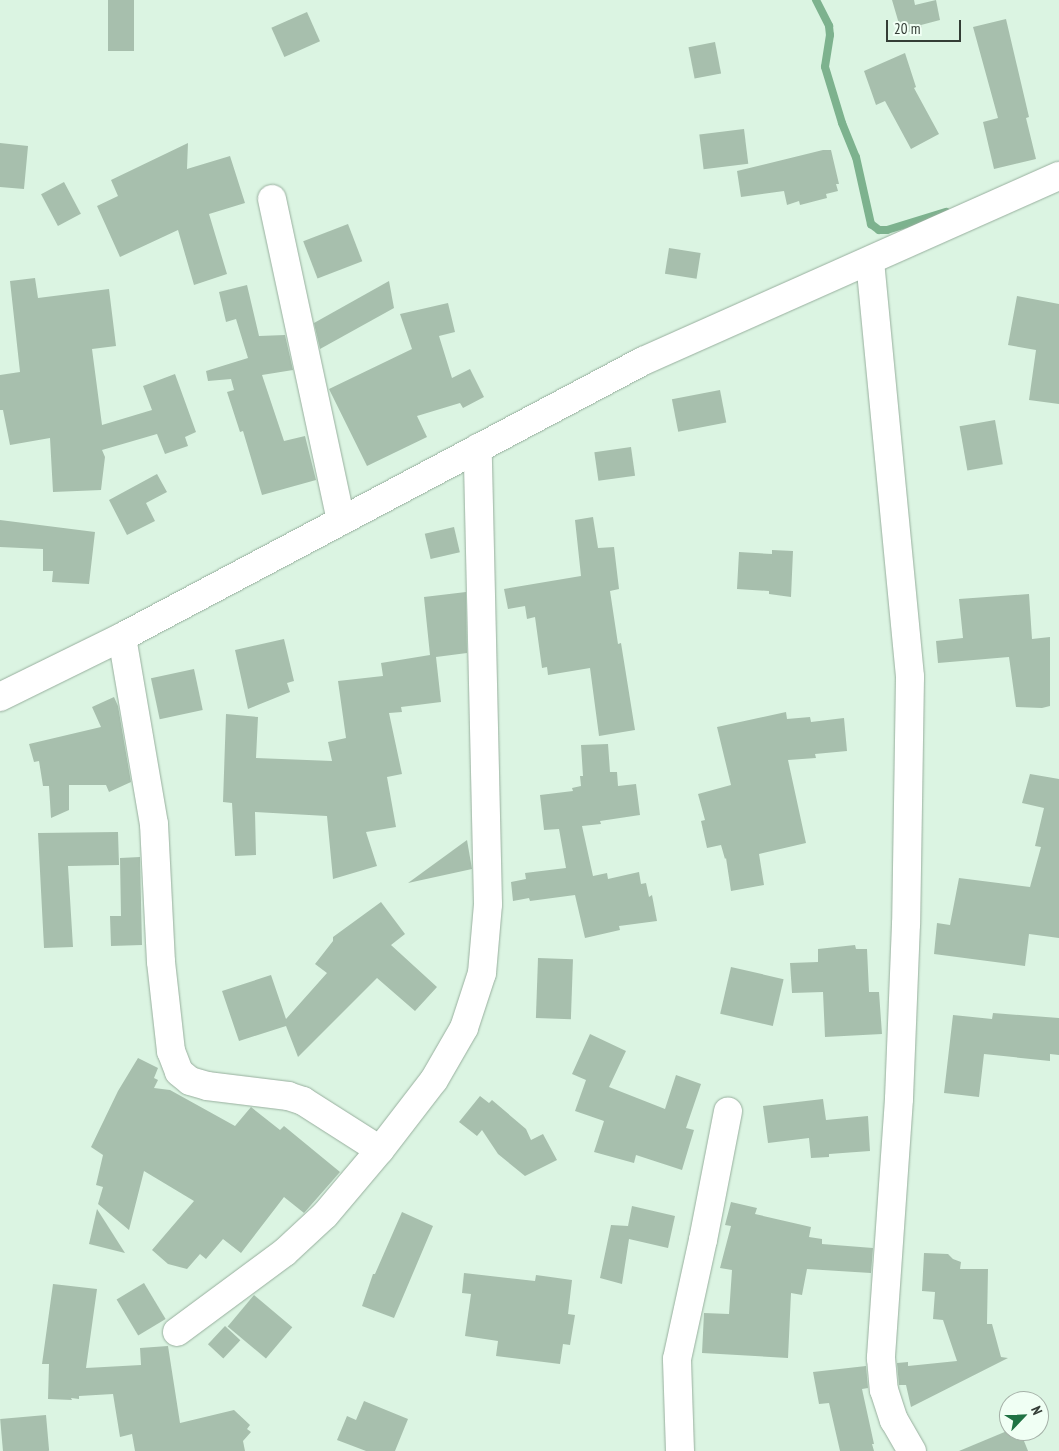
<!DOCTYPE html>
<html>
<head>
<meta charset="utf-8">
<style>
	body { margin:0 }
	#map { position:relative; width:1059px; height:1451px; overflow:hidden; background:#dbf4e2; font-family:"PT Sans Narrow",sans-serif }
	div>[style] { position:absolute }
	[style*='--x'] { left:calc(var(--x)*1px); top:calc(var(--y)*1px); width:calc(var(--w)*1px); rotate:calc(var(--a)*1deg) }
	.stream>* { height:8px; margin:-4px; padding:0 4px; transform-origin:4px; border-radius:4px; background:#7db28e }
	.building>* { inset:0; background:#a7bfad; transform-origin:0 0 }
	.roads { filter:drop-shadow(0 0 1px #98af9e) drop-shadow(0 0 1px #98af9e) }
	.minor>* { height:28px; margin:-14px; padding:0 14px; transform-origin:14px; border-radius:14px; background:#fff }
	span { translate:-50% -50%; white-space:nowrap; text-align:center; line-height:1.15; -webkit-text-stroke:4.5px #f0fff4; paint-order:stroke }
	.north { position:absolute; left:999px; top:1391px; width:50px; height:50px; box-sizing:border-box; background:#f0fff4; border:1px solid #a5b1a8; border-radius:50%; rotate:66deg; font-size:14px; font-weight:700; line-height:20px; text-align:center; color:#343d36 }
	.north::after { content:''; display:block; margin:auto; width:18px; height:22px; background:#1f7243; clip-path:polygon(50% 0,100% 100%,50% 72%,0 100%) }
	.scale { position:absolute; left:886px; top:20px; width:75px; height:22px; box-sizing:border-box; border:2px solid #343d36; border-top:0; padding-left:6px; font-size:15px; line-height:18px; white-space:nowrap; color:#343d36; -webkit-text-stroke:4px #f0fff4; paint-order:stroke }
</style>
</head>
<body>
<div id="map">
	<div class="stream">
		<i style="--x:816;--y:0;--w:29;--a:63"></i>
		<i style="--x:829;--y:26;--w:9;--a:84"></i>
		<i style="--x:830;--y:35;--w:32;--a:99"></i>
		<i style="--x:825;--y:67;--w:59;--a:73.1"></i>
		<i style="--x:842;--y:123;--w:37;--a:68"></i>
		<i style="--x:856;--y:157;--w:69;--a:77.4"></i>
		<i style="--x:871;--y:224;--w:10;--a:37"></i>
		<i style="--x:879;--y:230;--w:8;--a:0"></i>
		<i style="--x:887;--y:230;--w:62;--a:-17"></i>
	</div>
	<div class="building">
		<i style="left:108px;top:0;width:26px;height:51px"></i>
		<i style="clip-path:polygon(892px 0,914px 0,915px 5px,936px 0,940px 20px,921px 25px,922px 28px,902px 34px)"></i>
		<i style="left:307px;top:12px;width:32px;height:39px;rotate:66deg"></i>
		<i style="clip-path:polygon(1006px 19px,1029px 117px,1026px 118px,1036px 159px,994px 169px,983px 122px,998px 118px,973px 27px)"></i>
		<i style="left:715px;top:42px;width:32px;height:27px;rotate:79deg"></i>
		<i style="clip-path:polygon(905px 53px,916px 87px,914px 88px,939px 134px,911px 149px,885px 101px,876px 105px,864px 71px)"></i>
		<i style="left:744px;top:129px;width:35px;height:45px;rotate:83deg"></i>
		<i style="clip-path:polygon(0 143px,28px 146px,24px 189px,0 187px)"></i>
		<i style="clip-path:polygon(188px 143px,187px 169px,230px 156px,245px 203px,209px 214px,227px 274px,194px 285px,178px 230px,120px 257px,97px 206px,118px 196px,111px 180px)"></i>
		<i style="clip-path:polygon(823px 150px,831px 150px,839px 184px,836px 184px,838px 191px,826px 194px,827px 198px,800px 205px,799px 201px,787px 205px,784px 191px,741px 197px,737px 171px)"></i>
		<i style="left:64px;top:182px;width:36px;height:26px;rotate:62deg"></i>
		<i style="left:348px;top:224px;width:40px;height:48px;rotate:69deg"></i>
		<i style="left:669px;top:248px;width:32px;height:26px;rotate:9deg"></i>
		<i style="clip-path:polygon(35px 278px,38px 298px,109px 289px,116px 346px,92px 349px,102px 425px,152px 410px,143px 386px,175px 374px,196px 432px,185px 437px,188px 446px,165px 454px,157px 434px,102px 450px,105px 457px,101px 490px,53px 492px,50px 438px,10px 445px,3px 410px,0 410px,0 375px,20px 372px,10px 281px)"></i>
		<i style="clip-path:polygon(389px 281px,394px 308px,320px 349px,314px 323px)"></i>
		<i style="clip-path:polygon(247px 285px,259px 336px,285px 335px,293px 370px,262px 375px,284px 441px,305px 436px,316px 480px,262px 495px,243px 431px,240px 432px,227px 392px,234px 390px,231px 379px,208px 381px,206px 371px,248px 358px,236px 319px,226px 322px,219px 292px)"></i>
		<i style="clip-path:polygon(1017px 296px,1059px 304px,1059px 404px,1029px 400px,1036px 350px,1008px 345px)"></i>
		<i style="clip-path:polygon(448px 303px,455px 332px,439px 336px,452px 378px,470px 369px,484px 397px,463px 408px,460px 403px,417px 416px,427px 437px,367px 466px,329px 389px,412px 349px,400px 314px)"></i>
		<i style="left:720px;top:390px;width:33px;height:49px;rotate:79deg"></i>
		<i style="left:995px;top:420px;width:45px;height:36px;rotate:80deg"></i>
		<i style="left:631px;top:447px;width:29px;height:37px;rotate:82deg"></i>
		<i style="clip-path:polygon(157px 474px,167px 492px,146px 503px,155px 521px,127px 535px,109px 500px)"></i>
		<i style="clip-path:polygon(593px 517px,598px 548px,614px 547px,619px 589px,610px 591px,618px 644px,621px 643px,635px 730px,599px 736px,590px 668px,548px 675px,547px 667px,542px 668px,535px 617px,527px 619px,525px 606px,508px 609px,504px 589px,581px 576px,575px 520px)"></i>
		<i style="clip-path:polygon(0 520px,95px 532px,89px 584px,52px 582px,53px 571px,43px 571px,43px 549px,0 547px)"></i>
		<i style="left:454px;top:527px;width:26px;height:30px;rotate:77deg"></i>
		<i style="clip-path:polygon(772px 550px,793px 551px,791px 597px,769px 594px,769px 591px,737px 589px,739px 552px,772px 554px)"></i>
		<i style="clip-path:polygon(466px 592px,467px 653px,436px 657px,441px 702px,401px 707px,402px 712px,389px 713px,402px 774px,387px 777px,396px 827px,366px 832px,377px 866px,333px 879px,327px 816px,255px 812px,256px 855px,235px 856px,232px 803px,223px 802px,226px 714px,258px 717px,256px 758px,332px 761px,328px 742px,346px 738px,338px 681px,383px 676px,381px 663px,430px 655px,424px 597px)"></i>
		<i style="clip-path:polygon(1029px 594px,1032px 639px,1050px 637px,1050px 706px,1042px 708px,1016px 707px,1009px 657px,938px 663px,936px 641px,963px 638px,959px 599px)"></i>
		<i style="clip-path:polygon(284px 639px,294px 681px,287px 683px,290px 692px,248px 709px,235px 650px)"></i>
		<i style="left:194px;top:669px;width:42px;height:44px;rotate:78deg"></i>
		<i style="clip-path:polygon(114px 697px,118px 706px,131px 782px,109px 792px,106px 785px,69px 785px,69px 810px,51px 818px,49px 786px,43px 786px,39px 761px,34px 762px,29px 744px,101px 727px,92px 707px)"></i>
		<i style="clip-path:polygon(786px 712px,787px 719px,810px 717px,811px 722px,844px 718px,847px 751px,815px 754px,816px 758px,788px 760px,806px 843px,759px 854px,764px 885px,731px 891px,726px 858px,725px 859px,721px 845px,707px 848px,701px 821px,705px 820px,698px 794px,731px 785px,717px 727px)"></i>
		<i style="clip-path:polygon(608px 744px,610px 772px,617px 772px,618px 786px,636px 784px,640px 815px,600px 821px,601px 824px,582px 826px,593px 876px,607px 873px,608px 879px,639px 872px,641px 884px,646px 883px,649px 897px,652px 895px,657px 921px,619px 926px,620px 930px,585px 938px,575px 895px,530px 901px,529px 898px,513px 901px,511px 882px,526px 879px,525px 873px,566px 868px,559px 829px,544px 830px,540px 795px,573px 791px,572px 788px,581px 786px,580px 776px,583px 776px,581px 745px)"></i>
		<i style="clip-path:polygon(1030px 774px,1059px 779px,1059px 938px,1029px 934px,1025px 966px,934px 954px,937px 923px,950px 925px,959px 878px,1030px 887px,1041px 847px,1035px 846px,1044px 808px,1022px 803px)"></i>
		<i style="clip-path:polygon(118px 832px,119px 865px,68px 866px,73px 947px,44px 948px,38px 833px)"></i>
		<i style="clip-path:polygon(467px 840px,472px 869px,408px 883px)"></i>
		<i style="clip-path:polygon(140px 857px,142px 945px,111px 946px,110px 916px,121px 916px,120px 858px)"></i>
		<i style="clip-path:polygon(381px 902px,405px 934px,391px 945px,437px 987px,415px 1011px,377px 978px,298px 1057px,286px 1026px,239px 1041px,222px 991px,271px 975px,286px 1019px,327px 973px,315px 964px,333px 941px,333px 937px)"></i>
		<i style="clip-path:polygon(855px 945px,856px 949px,867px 949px,869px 992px,879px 992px,882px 1034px,825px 1037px,823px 992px,792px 993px,790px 963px,818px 962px,818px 949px)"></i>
		<i style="left:538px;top:958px;width:35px;height:60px;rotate:2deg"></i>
		<i style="left:731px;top:967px;width:54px;height:48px;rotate:13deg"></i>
		<i style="clip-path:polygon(993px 1013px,1059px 1018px,1059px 1055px,1050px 1054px,1050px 1061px,984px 1054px,979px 1097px,944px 1093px,953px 1015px,992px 1019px)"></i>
		<i style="clip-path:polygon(590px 1034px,626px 1051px,609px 1087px,665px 1109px,676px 1075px,701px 1084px,686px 1128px,694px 1130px,682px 1170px,636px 1155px,634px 1163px,594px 1152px,604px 1121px,575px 1111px,586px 1080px,572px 1074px)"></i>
		<i style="clip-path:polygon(138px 1058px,158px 1068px,154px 1078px,158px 1080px,154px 1088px,170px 1090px,235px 1126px,251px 1107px,280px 1130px,284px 1126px,340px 1172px,304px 1213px,284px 1197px,241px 1253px,223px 1239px,206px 1259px,200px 1254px,187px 1269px,168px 1264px,152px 1250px,194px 1201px,144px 1171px,129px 1230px,98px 1204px,103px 1187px,96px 1185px,103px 1155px,91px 1147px,118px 1091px)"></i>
		<i style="clip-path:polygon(480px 1096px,489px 1103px,492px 1100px,526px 1129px,531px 1140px,543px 1134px,557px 1160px,525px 1176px,498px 1154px,482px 1130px,477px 1136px,459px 1122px)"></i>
		<i style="clip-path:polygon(823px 1099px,826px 1120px,868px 1116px,870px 1151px,829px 1154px,829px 1157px,811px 1158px,809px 1138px,768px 1143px,763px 1106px)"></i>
		<i style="clip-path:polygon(731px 1202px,757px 1208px,755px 1214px,811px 1227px,809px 1237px,822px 1239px,822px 1244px,873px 1248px,871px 1273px,807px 1269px,802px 1295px,791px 1293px,788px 1358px,702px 1353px,704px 1313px,729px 1314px,732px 1270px,720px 1268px,731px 1226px,725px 1225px)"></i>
		<i style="clip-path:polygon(632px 1206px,675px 1216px,668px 1248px,629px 1239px,622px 1284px,600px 1278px,611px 1225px,628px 1226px)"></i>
		<i style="clip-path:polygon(97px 1209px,125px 1253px,89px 1244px)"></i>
		<i style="clip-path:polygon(402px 1212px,433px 1226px,394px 1318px,362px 1306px,373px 1274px,375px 1274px)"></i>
		<i style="clip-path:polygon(924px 1253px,948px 1254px,953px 1259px,961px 1262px,960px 1269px,988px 1269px,987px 1324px,992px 1324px,1001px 1357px,1008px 1358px,911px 1407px,906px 1385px,899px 1385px,897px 1363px,908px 1362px,908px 1366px,957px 1361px,943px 1320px,933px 1319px,935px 1292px,922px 1291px)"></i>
		<i style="clip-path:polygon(464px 1273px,535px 1281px,536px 1275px,572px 1280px,568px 1314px,575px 1315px,570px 1345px,563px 1344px,560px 1364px,496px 1356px,498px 1341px,465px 1336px,471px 1294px,462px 1293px)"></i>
		<i style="left:144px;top:1283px;width:42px;height:32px;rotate:59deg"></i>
		<i style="clip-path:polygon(53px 1284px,97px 1289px,86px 1368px,141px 1365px,140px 1348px,168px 1346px,180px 1423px,234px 1410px,250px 1425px,247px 1429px,251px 1432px,243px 1441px,245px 1451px,135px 1451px,132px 1434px,120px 1437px,113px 1394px,79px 1396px,79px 1399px,71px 1398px,72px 1400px,48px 1399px,49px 1364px,42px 1364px)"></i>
		<i style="left:254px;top:1295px;width:50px;height:41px;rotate:40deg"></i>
		<i style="left:225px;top:1326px;width:21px;height:25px;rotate:43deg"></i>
		<i style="clip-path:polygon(866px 1366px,868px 1388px,862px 1389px,874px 1444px,872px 1444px,874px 1451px,840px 1451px,829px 1403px,819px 1404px,813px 1372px)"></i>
		<i style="clip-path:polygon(364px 1401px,408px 1419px,395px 1451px,366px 1451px,337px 1440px,347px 1416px,356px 1420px)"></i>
		<i style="left:46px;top:1415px;width:36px;height:46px;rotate:85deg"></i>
		<i style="clip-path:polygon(1007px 1431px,1020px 1431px,1028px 1451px,959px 1451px)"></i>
	</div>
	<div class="roads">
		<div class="minor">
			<i style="--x:272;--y:199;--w:329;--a:77.9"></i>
			<i style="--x:870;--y:261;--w:418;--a:84.5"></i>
			<i style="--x:910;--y:677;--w:247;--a:90.9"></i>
			<i style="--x:906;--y:924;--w:175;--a:92.3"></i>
			<i style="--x:899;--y:1099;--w:260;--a:94"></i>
			<i style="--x:881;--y:1358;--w:32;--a:85"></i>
			<i style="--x:884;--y:1390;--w:32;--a:72"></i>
			<i style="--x:894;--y:1420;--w:36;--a:60"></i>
			<i style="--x:122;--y:637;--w:190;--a:80.3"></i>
			<i style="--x:154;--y:824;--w:138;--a:87.1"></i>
			<i style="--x:161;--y:962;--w:90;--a:83.6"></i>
			<i style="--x:171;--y:1051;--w:22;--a:69"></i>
			<i style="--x:179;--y:1072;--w:14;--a:39"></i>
			<i style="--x:190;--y:1081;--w:18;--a:16"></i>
			<i style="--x:207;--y:1086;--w:82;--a:7"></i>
			<i style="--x:288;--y:1096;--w:16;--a:18"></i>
			<i style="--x:303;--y:1101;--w:91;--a:32.5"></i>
			<i style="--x:0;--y:697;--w:136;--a:-26.2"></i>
			<i style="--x:122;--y:637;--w:590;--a:-27.91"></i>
			<i style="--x:643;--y:361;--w:455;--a:-24"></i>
			<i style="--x:177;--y:1332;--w:134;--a:-36.5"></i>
			<i style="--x:285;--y:1252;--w:54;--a:-42.8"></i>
			<i style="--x:325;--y:1215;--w:85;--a:-49.8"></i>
			<i style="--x:380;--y:1150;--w:88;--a:-52.4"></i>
			<i style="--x:434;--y:1080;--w:60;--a:-60"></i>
			<i style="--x:464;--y:1028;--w:58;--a:-71.9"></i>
			<i style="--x:482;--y:973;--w:69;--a:-85"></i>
			<i style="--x:488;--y:904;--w:456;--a:-91.3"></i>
			<i style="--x:680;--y:1451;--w:92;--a:-91.9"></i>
			<i style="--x:677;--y:1359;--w:122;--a:-77.7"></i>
			<i style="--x:703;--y:1240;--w:131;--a:-79"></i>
		</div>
	</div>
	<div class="north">N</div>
	<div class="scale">20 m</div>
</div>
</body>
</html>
